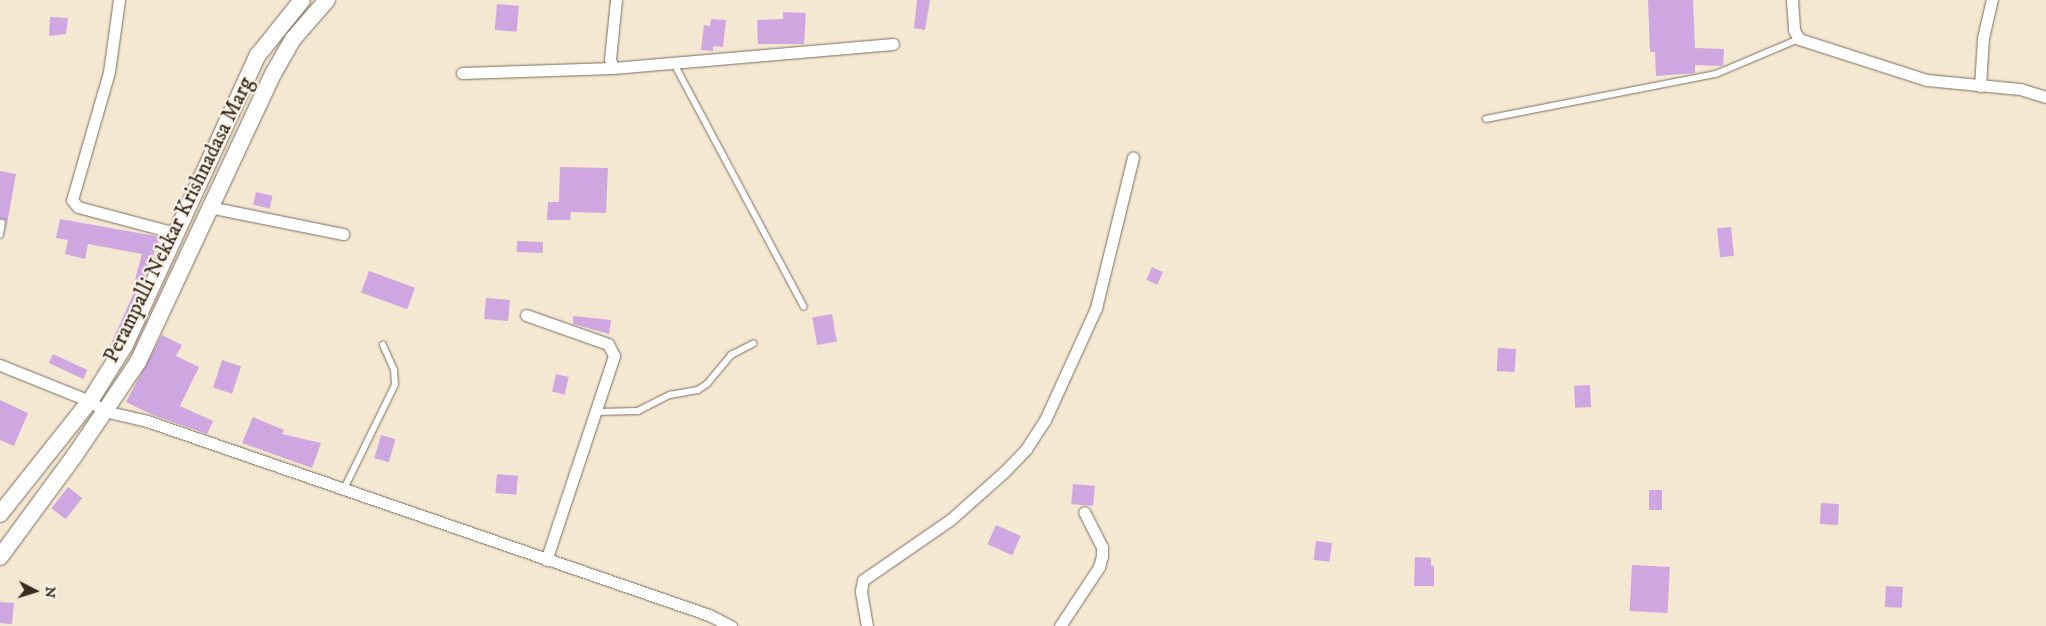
<!DOCTYPE html>
<html>
<head>
<meta charset="utf-8">
<style>
	body { margin:0 }
	#map { position:relative; width:2046px; height:626px; overflow:hidden; background:#f4e8d3; font-family:"IM FELL DW Pica",serif }
	div>[style] { position:absolute }
	[style*='--x'] { left:calc(var(--x)*1px); top:calc(var(--y)*1px); width:calc(var(--w)*1px); rotate:calc(var(--a)*1deg) }
	.building>* { inset:0; background:#cea6e0; transform-origin:0 0 }
	.roads { filter:drop-shadow(0 0 1px #7c6c5d) drop-shadow(0 0 1px #7c6c5d) }
	.lane>* { height:5.5px; margin:-2.75px; padding:0 2.75px; transform-origin:2.75px; border-radius:2.75px; background:#fff }
	.street>* { height:11px; margin:-5.5px; padding:0 5.5px; transform-origin:5.5px; border-radius:5.5px; background:#fff }
	.secondary>* { height:16px; margin:-8px; padding:0 8px; transform-origin:8px; border-radius:8px; background:#fff }
	span { translate:-50% -50%; white-space:nowrap; text-align:center; line-height:1.15; -webkit-text-stroke:4.5px #f7f3e8; paint-order:stroke }
	.street-label { font-size:21px; color:#3b2a1e }
	.north { position:absolute; left:10px; top:566px; width:50px; height:50px; -webkit-text-stroke:4px #f7f3e8; paint-order:stroke; rotate:95deg; font-size:14px; font-weight:700; line-height:20px; text-align:center; color:#3b2a1e }
	.north::after { content:''; display:block; margin:auto; width:18px; height:22px; background:#3b2a1e; clip-path:polygon(50% 0,100% 100%,50% 72%,0 100%) }
</style>
</head>
<body>
<div id="map">
	<div class="building">
		<i style="clip-path:polygon(917px 0,930px 0,925px 30px,914px 28px)"></i>
		<i style="clip-path:polygon(1648px 0,1693px 0,1695px 48px,1724px 49px,1723px 66px,1695px 65px,1695px 73px,1656px 76px,1655px 52px,1650px 52px)"></i>
		<i style="left:497px;top:4px;width:22px;height:26px;rotate:5deg"></i>
		<i style="clip-path:polygon(783px 12px,806px 13px,804px 44px,758px 44px,757px 20px,783px 19px)"></i>
		<i style="clip-path:polygon(50px 17px,68px 18px,66px 34px,49px 36px)"></i>
		<i style="clip-path:polygon(711px 19px,726px 20px,723px 47px,713px 46px,713px 51px,701px 50px,704px 25px,710px 26px)"></i>
		<i style="clip-path:polygon(560px 167px,608px 168px,606px 213px,571px 212px,570px 220px,547px 220px,548px 202px,559px 202px)"></i>
		<i style="clip-path:polygon(0 171px,16px 174px,6px 229px,6px 221px,0 219px)"></i>
		<i style="left:256px;top:192px;width:17px;height:13px;rotate:13deg"></i>
		<i style="clip-path:polygon(60px 219px,161px 237px,116px 340px,104px 360px,139px 281px,135px 280px,142px 254px,88px 244px,85px 259px,65px 254px,68px 240px,56px 238px)"></i>
		<i style="left:1731px;top:227px;width:29px;height:14px;rotate:84deg"></i>
		<i style="left:517px;top:241px;width:26px;height:11px;rotate:2deg"></i>
		<i style="left:1152px;top:267px;width:12px;height:14px;rotate:24deg"></i>
		<i style="left:369px;top:271px;width:49px;height:23px;rotate:20deg"></i>
		<i style="left:486px;top:298px;width:24px;height:21px;rotate:5deg"></i>
		<i style="left:832px;top:314px;width:28px;height:20px;rotate:80deg"></i>
		<i style="clip-path:polygon(573px 316px,611px 320px,609px 334px,573px 324px)"></i>
		<i style="clip-path:polygon(162px 335px,182px 345px,176px 356px,199px 367px,180px 406px,213px 421px,207px 434px,153px 415px,126px 402px)"></i>
		<i style="left:1498px;top:348px;width:18px;height:23px;rotate:3deg"></i>
		<i style="left:53px;top:354px;width:38px;height:10px;rotate:25deg"></i>
		<i style="left:222px;top:360px;width:20px;height:29px;rotate:18deg"></i>
		<i style="left:556px;top:374px;width:13px;height:18px;rotate:13deg"></i>
		<i style="left:1590px;top:385px;width:22px;height:16px;rotate:87deg"></i>
		<i style="clip-path:polygon(0 400px,28px 413px,14px 446px,0 440px)"></i>
		<i style="clip-path:polygon(253px 417px,284px 430px,282px 434px,321px 443px,312px 468px,242px 443px)"></i>
		<i style="left:381px;top:435px;width:15px;height:24px;rotate:16deg"></i>
		<i style="left:497px;top:474px;width:21px;height:19px;rotate:5deg"></i>
		<i style="left:1073px;top:484px;width:22px;height:20px;rotate:5deg"></i>
		<i style="left:68px;top:487px;width:18px;height:27px;rotate:38deg"></i>
		<i style="left:1649px;top:490px;width:13px;height:20px"></i>
		<i style="left:1821px;top:503px;width:18px;height:21px;rotate:3deg"></i>
		<i style="left:996px;top:525px;width:27px;height:21px;rotate:24deg"></i>
		<i style="left:1316px;top:541px;width:16px;height:19px;rotate:7deg"></i>
		<i style="clip-path:polygon(1415px 557px,1431px 558px,1431px 566px,1434px 566px,1434px 586px,1414px 586px)"></i>
		<i style="left:1632px;top:565px;width:38px;height:46px;rotate:3deg"></i>
		<i style="left:1886px;top:586px;width:17px;height:21px;rotate:3deg"></i>
		<i style="clip-path:polygon(0 602px,14px 603px,12px 624px,0 623px)"></i>
	</div>
	<div class="roads">
		<div class="lane">
			<i style="--x:674;--y:63;--w:276;--a:61.9"></i>
			<i style="--x:1486;--y:119;--w:234;--a:-11.1"></i>
			<i style="--x:1716;--y:74;--w:90;--a:-22.9"></i>
			<i style="--x:0;--y:235;--w:12;--a:-81"></i>
			<i style="--x:596;--y:412;--w:42;--a:-1.4"></i>
			<i style="--x:638;--y:411;--w:36;--a:-27"></i>
			<i style="--x:670;--y:395;--w:28;--a:-10"></i>
			<i style="--x:698;--y:390;--w:11;--a:-34"></i>
			<i style="--x:707;--y:384;--w:38;--a:-50"></i>
			<i style="--x:731;--y:355;--w:25;--a:-27"></i>
			<i style="--x:344;--y:489;--w:116;--a:-63.9"></i>
			<i style="--x:395;--y:385;--w:15;--a:-94"></i>
			<i style="--x:394;--y:370;--w:27;--a:-114"></i>
		</div>
		<div class="street">
			<i style="--x:119;--y:0;--w:73;--a:97.9"></i>
			<i style="--x:109;--y:72;--w:133;--a:106.1"></i>
			<i style="--x:72;--y:200;--w:9;--a:49"></i>
			<i style="--x:78;--y:207;--w:101;--a:14.9"></i>
			<i style="--x:616;--y:0;--w:59;--a:95.8"></i>
			<i style="--x:610;--y:59;--w:9;--a:72"></i>
			<i style="--x:613;--y:68;--w:281;--a:-4.9"></i>
			<i style="--x:1792;--y:0;--w:30;--a:86"></i>
			<i style="--x:1794;--y:30;--w:10;--a:61"></i>
			<i style="--x:1799;--y:39;--w:134;--a:17.8"></i>
			<i style="--x:1927;--y:80;--w:93;--a:5.5"></i>
			<i style="--x:2020;--y:89;--w:27;--a:17"></i>
			<i style="--x:462;--y:73;--w:151;--a:-1.9"></i>
			<i style="--x:1980;--y:86;--w:48;--a:-86.4"></i>
			<i style="--x:1983;--y:38;--w:39;--a:-77"></i>
			<i style="--x:209;--y:207;--w:137;--a:11.4"></i>
			<i style="--x:526;--y:315;--w:87;--a:19.5"></i>
			<i style="--x:608;--y:344;--w:13;--a:63"></i>
			<i style="--x:614;--y:356;--w:215;--a:108.4"></i>
			<i style="--x:0;--y:365;--w:97;--a:21.8"></i>
			<i style="--x:90;--y:401;--w:17;--a:36"></i>
			<i style="--x:104;--y:411;--w:44;--a:13.1"></i>
			<i style="--x:147;--y:421;--w:595;--a:19.04"></i>
			<i style="--x:709;--y:615;--w:25;--a:27"></i>
			<i style="--x:867;--y:626;--w:36;--a:-100"></i>
			<i style="--x:861;--y:591;--w:11;--a:-80"></i>
			<i style="--x:863;--y:580;--w:106;--a:-34.6"></i>
			<i style="--x:950;--y:520;--w:72;--a:-41.6"></i>
			<i style="--x:1004;--y:472;--w:32;--a:-46"></i>
			<i style="--x:1026;--y:449;--w:35;--a:-57"></i>
			<i style="--x:1045;--y:420;--w:123;--a:-65.5"></i>
			<i style="--x:1096;--y:308;--w:155;--a:-76.2"></i>
			<i style="--x:1060;--y:626;--w:71;--a:-56.5"></i>
			<i style="--x:1099;--y:567;--w:11;--a:-75"></i>
			<i style="--x:1102;--y:556;--w:9;--a:-90"></i>
			<i style="--x:1102;--y:547;--w:39;--a:-117"></i>
		</div>
		<div class="secondary">
			<i style="--x:0;--y:514;--w:144;--a:-51.5"></i>
			<i style="--x:90;--y:401;--w:66;--a:-58"></i>
			<i style="--x:125;--y:345;--w:319;--a:-65.4"></i>
			<i style="--x:258;--y:55;--w:70;--a:-51.3"></i>
			<i style="--x:0;--y:557;--w:127;--a:-53.7"></i>
			<i style="--x:75;--y:455;--w:112;--a:-55.9"></i>
			<i style="--x:138;--y:362;--w:318;--a:-64.9"></i>
			<i style="--x:273;--y:74;--w:40;--a:-60.3"></i>
			<i style="--x:293;--y:39;--w:52;--a:-48.9"></i>
		</div>
	</div>
	<div class="street-label">
		<span style="left:179px;top:220px;rotate:-64deg">Perampalli Nekkar Krishnadasa Marg</span>
	</div>
	<div class="north">N</div>
</div>
</body>
</html>
